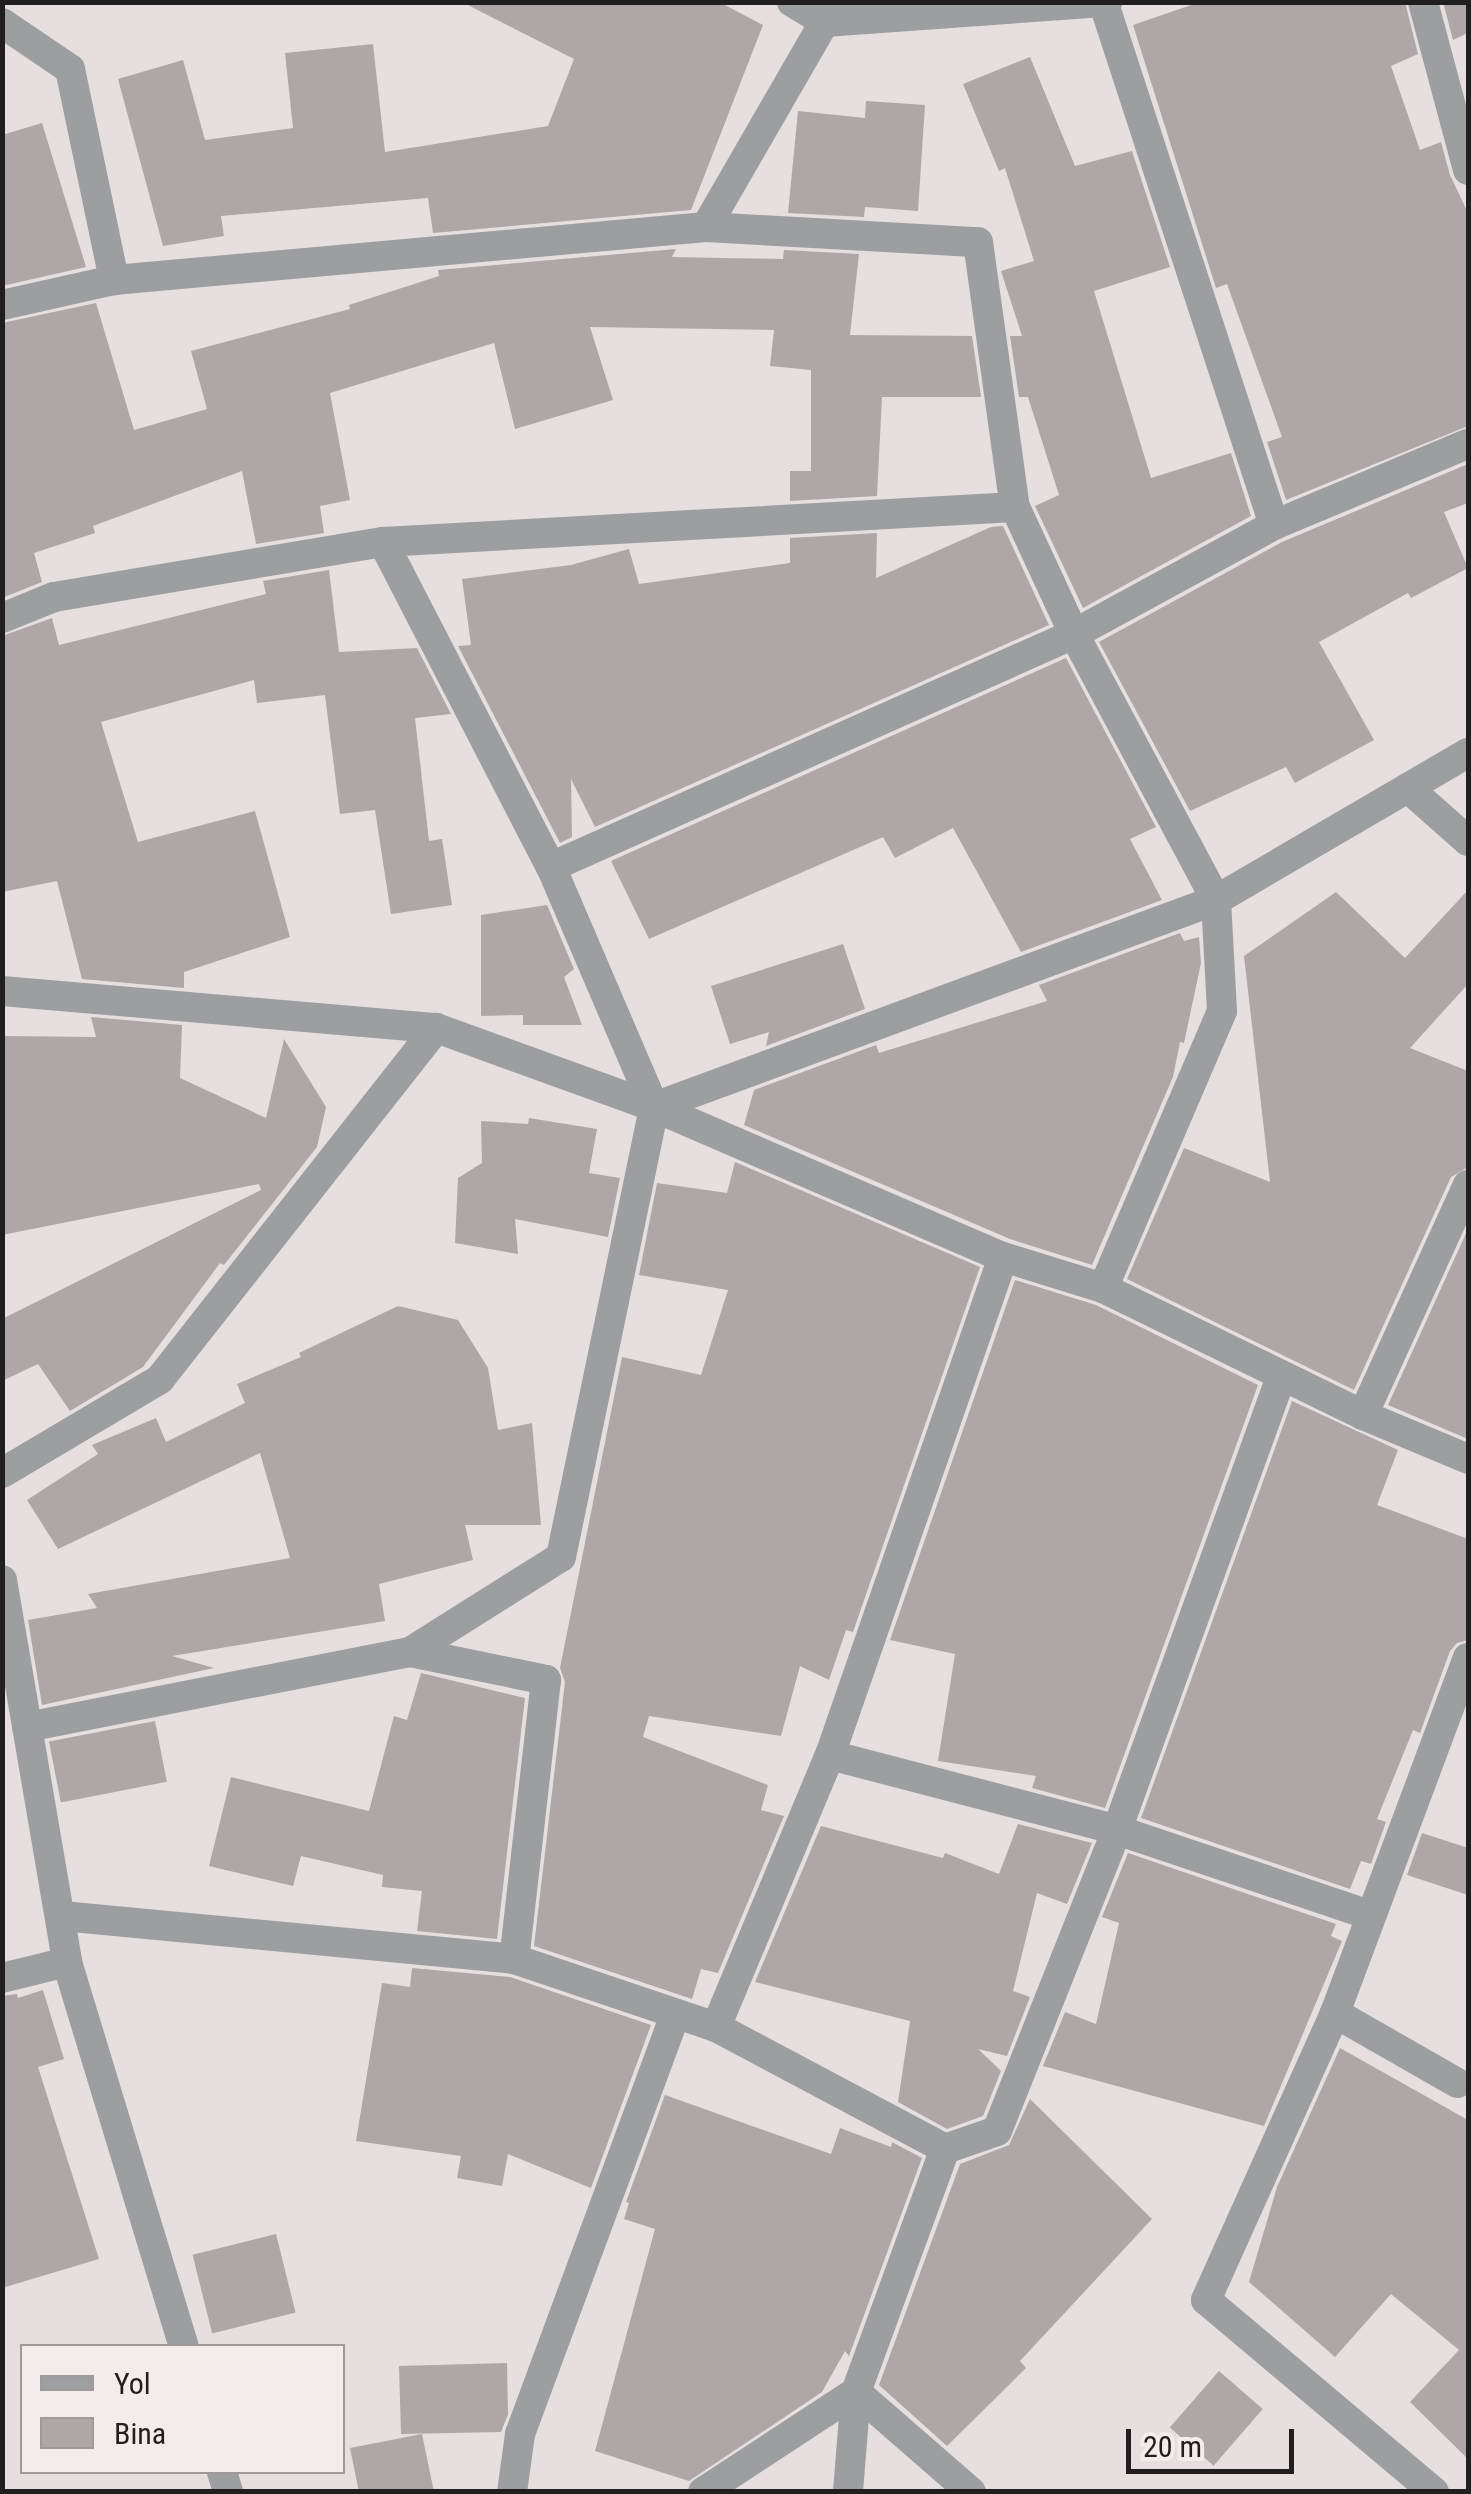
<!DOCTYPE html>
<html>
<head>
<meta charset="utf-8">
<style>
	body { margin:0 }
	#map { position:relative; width:1471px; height:2494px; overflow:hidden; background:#e5dfdf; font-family:"Roboto Condensed",sans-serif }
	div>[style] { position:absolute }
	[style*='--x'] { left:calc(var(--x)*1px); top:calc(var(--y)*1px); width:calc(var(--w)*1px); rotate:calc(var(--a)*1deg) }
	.building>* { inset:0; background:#ada7a7; transform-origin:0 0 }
	.minor>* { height:30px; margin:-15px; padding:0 15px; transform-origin:15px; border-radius:15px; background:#9d9ea0 }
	span { translate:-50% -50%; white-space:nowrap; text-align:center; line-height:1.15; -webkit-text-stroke:8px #f2ecec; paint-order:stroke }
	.frame { position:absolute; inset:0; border:5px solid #201e1e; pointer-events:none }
	.legend { position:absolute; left:20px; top:2344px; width:325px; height:130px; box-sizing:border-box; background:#f2ecec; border:2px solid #9e9a9a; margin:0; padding:12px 18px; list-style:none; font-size:30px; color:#201e1e }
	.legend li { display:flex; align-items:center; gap:20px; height:50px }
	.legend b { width:50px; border:2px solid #9e9a9a }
	.scale { position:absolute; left:1126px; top:2429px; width:168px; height:45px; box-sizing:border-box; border:5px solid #201e1e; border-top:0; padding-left:12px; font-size:30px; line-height:35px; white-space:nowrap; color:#201e1e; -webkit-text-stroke:8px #f2ecec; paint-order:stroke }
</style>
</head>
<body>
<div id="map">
	<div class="building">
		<i style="clip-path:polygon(462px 2px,719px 2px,763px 25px,691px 210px,433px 233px,428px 198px,221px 216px,224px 236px,163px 246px,118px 79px,183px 60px,205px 140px,293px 128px,285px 53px,373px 44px,385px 152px,548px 126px,574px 59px)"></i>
		<i style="clip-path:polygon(1200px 2px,1405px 2px,1418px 54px,1391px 66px,1420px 150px,1441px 142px,1450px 175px,1468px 213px,1468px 426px,1286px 500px,1267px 442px,1282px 437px,1227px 284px,1216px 288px,1133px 25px)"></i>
		<i style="clip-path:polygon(1443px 2px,1468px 2px,1468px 33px,1453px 40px)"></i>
		<i style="clip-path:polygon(1030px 57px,1075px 166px,1132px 151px,1170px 267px,1094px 291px,1151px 478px,1231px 453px,1251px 516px,1083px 608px,1035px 506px,1059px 495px,1028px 397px,1019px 397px,1010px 336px,1022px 336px,1001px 271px,1034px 261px,1005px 168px,999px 171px,963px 84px)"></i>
		<i style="clip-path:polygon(866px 101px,925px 105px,918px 211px,865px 207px,864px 217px,788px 213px,798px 111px,865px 118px)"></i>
		<i style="clip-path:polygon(42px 123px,86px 267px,2px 286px,2px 135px)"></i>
		<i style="clip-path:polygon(676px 249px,672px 257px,783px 259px,784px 250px,859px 254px,850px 335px,972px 336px,981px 397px,882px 397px,877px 496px,790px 501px,790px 471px,811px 471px,811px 370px,770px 366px,774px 330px,590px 327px,613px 400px,515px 429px,494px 343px,330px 393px,350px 500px,320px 506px,324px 533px,256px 544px,242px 471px,93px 526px,95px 533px,34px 553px,42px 582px,2px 598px,2px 323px,96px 303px,134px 430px,207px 409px,191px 351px,350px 309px,349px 305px,439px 276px,438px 270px)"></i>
		<i style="clip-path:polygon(1468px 464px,1468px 503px,1444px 512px,1468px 568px,1411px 598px,1408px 593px,1319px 642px,1374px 740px,1295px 783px,1286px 767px,1190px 811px,1099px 642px,1282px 542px)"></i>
		<i style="clip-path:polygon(1003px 526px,1049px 625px,595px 827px,571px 779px,572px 837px,560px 843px,458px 646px,471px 645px,462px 579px,571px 565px,629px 549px,639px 584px,790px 563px,790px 538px,877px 533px,876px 578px,991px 527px)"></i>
		<i style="clip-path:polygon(329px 570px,339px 652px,417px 648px,451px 714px,415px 718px,429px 841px,442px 839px,452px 905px,391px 914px,375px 810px,340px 814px,325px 695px,257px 703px,254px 680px,101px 722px,138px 842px,255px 811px,290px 937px,184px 972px,184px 988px,82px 979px,57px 881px,2px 892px,2px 636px,52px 618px,59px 645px,266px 594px,263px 581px)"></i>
		<i style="clip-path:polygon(1066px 658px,1156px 827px,1130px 839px,1162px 900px,1021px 952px,953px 828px,895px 858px,883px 837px,649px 939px,611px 861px)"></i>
		<i style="clip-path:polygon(1468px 890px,1468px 984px,1410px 1048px,1468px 1071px,1468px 1167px,1451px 1177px,1354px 1390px,1127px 1279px,1184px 1148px,1270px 1182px,1244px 956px,1336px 892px,1405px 958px)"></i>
		<i style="clip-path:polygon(547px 905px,574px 969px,564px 977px,582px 1025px,523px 1025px,523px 1015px,481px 1016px,481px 915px)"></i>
		<i style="clip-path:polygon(1180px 933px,1184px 941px,1199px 937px,1201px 963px,1184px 1043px,1180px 1042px,1173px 1077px,1092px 1265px,1010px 1239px,744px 1125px,754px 1090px,876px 1045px,879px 1053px,1047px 1001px,1039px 985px)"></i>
		<i style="clip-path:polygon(843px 944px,865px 1009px,766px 1046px,769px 1032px,730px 1044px,711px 986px)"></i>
		<i style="clip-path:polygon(91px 1017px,182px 1025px,180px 1078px,266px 1118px,284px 1039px,326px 1107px,317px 1147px,224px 1265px,220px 1263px,143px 1367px,70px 1411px,38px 1364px,2px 1381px,2px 1319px,261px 1190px,259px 1184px,2px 1235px,4px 1036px,96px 1037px)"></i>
		<i style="clip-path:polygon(529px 1118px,597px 1129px,589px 1173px,620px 1178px,608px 1237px,515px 1219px,518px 1254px,455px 1243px,458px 1178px,482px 1163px,481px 1121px,528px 1124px)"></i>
		<i style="clip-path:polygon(735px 1162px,980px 1267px,853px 1632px,846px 1630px,829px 1680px,800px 1666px,781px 1736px,649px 1716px,643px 1737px,768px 1785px,761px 1810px,784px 1816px,718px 1973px,701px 1969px,692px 1999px,534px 1946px,565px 1682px,560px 1668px,622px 1357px,701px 1375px,728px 1290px,639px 1275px,657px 1183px,727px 1193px)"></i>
		<i style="clip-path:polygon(1468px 1229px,1468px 1439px,1388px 1405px)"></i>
		<i style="clip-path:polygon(1015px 1280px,1096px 1305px,1258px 1385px,1105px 1808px,1032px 1788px,1036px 1776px,938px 1761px,955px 1654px,890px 1640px)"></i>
		<i style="clip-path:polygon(398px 1306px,458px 1320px,488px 1368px,498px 1430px,532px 1423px,541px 1525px,465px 1525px,473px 1560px,379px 1584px,385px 1621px,172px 1656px,214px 1668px,42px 1705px,28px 1620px,97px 1608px,88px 1594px,290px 1558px,260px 1453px,58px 1549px,27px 1500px,98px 1454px,92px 1445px,156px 1418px,166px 1442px,245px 1403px,237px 1384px,301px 1357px,299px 1353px)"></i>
		<i style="clip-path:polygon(1292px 1401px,1398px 1450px,1377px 1505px,1468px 1539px,1468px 1640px,1457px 1643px,1450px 1651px,1420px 1733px,1413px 1730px,1377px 1819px,1386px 1822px,1371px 1864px,1361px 1861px,1350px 1889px,1141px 1818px)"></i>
		<i style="clip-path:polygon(421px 1673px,525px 1698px,497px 1939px,417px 1931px,422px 1891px,382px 1887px,383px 1875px,301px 1856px,293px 1886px,209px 1866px,231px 1777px,369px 1811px,394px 1716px,407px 1720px)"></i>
		<i style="left:155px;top:1721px;width:62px;height:108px;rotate:79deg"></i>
		<i style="clip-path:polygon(1018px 1824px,1092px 1843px,1067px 1904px,1037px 1893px,1013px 1991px,1030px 1997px,1007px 2056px,978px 2049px,1001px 2071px,983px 2116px,947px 2129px,898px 2102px,910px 2021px,755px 1982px,821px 1826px,943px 1858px,945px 1853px,999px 1874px)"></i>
		<i style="clip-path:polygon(1422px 1833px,1468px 1848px,1468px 1895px,1407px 1875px)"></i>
		<i style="clip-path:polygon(1128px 1853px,1336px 1924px,1331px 1936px,1342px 1941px,1264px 2126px,1043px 2066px,1065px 2012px,1096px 2024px,1119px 1923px,1102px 1917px)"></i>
		<i style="clip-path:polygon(412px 1968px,510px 1977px,651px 2025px,591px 2188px,508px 2154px,502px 2186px,457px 2178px,461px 2156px,356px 2141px,382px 1983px,410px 1987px)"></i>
		<i style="clip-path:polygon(43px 1990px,64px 2059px,38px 2067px,99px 2259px,2px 2288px,2px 1996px,17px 1994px,18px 1998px)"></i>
		<i style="clip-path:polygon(1340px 2048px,1468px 2120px,1468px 2459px,1410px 2402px,1459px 2350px,1391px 2294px,1335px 2357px,1249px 2282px,1277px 2187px)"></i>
		<i style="clip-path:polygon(665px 2095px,831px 2154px,840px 2128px,891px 2147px,892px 2142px,922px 2158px,849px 2356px,845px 2351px,822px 2392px,689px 2481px,595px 2451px,655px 2229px,624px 2219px,629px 2203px,626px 2202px)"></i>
		<i style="clip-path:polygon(1030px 2099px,1152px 2219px,1020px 2361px,1026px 2368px,947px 2446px,879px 2385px,960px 2164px,1009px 2145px)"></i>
		<i style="left:276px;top:2234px;width:81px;height:86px;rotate:76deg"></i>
		<i style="clip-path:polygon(507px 2363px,508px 2414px,501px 2432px,401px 2434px,399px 2366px)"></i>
		<i style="left:1219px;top:2371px;width:58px;height:75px;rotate:41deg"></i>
		<i style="clip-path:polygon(422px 2434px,434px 2492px,359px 2492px,350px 2448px)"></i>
	</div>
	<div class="minor">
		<i style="--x:792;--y:2;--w:39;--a:31"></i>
		<i style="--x:825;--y:22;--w:283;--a:-4.1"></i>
		<i style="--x:1423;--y:2;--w:174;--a:75"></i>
		<i style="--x:1104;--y:4;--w:548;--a:71.93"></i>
		<i style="--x:2;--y:23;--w:82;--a:34.1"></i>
		<i style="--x:70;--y:69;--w:216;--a:78.2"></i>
		<i style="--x:706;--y:227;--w:272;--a:3.2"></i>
		<i style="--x:978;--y:242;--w:268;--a:82.1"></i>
		<i style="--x:1015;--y:507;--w:140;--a:65.1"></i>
		<i style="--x:1074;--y:634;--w:302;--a:61.9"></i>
		<i style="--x:1216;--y:900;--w:111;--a:86.9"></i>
		<i style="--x:1222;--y:1011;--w:301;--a:113.2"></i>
		<i style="--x:2;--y:305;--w:115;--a:-12.6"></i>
		<i style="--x:114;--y:280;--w:594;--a:-5.12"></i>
		<i style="--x:706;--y:227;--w:260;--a:-60"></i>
		<i style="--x:383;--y:542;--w:633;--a:-3.17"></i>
		<i style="--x:2;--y:618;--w:56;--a:-22"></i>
		<i style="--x:54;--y:597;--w:334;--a:-9.5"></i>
		<i style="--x:383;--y:542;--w:366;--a:62.7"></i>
		<i style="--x:1408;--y:788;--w:80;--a:41.5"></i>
		<i style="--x:2;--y:991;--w:436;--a:4.9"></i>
		<i style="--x:436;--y:1028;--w:232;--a:19.9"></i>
		<i style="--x:654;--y:1107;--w:380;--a:23.3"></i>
		<i style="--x:1003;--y:1257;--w:105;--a:17.2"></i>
		<i style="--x:1103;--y:1288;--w:289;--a:26"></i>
		<i style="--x:1363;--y:1415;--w:114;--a:22.7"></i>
		<i style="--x:654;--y:1107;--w:599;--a:-20.22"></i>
		<i style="--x:1216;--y:900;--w:292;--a:-30.3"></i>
		<i style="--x:1363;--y:1415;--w:253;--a:-65.5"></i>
		<i style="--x:2;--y:1473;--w:184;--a:-30.7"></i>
		<i style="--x:160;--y:1379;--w:447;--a:-51.8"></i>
		<i style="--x:2;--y:1580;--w:387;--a:80.3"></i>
		<i style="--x:67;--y:1962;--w:401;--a:73.1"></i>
		<i style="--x:410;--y:1652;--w:139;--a:11.6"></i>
		<i style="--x:546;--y:1680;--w:281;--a:96.5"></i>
		<i style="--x:27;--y:1727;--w:390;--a:-11.1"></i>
		<i style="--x:410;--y:1652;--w:178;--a:-32.2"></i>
		<i style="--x:561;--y:1557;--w:460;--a:-78.3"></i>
		<i style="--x:654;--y:1107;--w:261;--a:-113.2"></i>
		<i style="--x:551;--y:867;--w:573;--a:-24.01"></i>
		<i style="--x:1074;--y:634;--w:228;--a:-28.6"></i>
		<i style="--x:1274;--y:525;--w:210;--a:-22.7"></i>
		<i style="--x:830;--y:1755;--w:297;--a:14.6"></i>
		<i style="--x:1117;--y:1830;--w:266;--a:18.6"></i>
		<i style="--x:62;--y:1916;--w:454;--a:5.4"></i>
		<i style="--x:514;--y:1959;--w:213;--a:18.6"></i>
		<i style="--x:716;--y:2027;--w:259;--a:28"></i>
		<i style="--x:2;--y:1978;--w:67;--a:-13.8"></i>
		<i style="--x:1335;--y:2013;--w:141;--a:29.8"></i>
		<i style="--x:716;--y:2027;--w:295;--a:-67.3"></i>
		<i style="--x:830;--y:1755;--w:527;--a:-70.84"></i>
		<i style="--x:222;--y:2472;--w:21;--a:73"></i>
		<i style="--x:512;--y:2492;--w:59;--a:-82.1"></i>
		<i style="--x:520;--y:2434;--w:448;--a:-69.7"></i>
		<i style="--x:703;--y:2492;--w:183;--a:-33.2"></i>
		<i style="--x:856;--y:2392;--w:100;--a:94.6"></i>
		<i style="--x:971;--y:2492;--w:152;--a:-139"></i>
		<i style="--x:856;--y:2392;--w:259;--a:-69.9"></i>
		<i style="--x:945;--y:2149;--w:55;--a:-19.1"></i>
		<i style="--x:997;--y:2131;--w:324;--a:-68.3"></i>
		<i style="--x:1117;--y:1830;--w:483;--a:-70.1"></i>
		<i style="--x:1434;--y:2492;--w:298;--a:-139.9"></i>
		<i style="--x:1206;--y:2300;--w:315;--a:-65.8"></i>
		<i style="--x:1335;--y:2013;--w:379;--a:-69.5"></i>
	</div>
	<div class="frame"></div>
	<ul class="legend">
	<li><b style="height:12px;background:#9d9ea0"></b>Yol</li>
	<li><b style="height:28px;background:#ada7a7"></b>Bina</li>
	</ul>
	<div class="scale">20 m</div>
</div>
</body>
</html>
